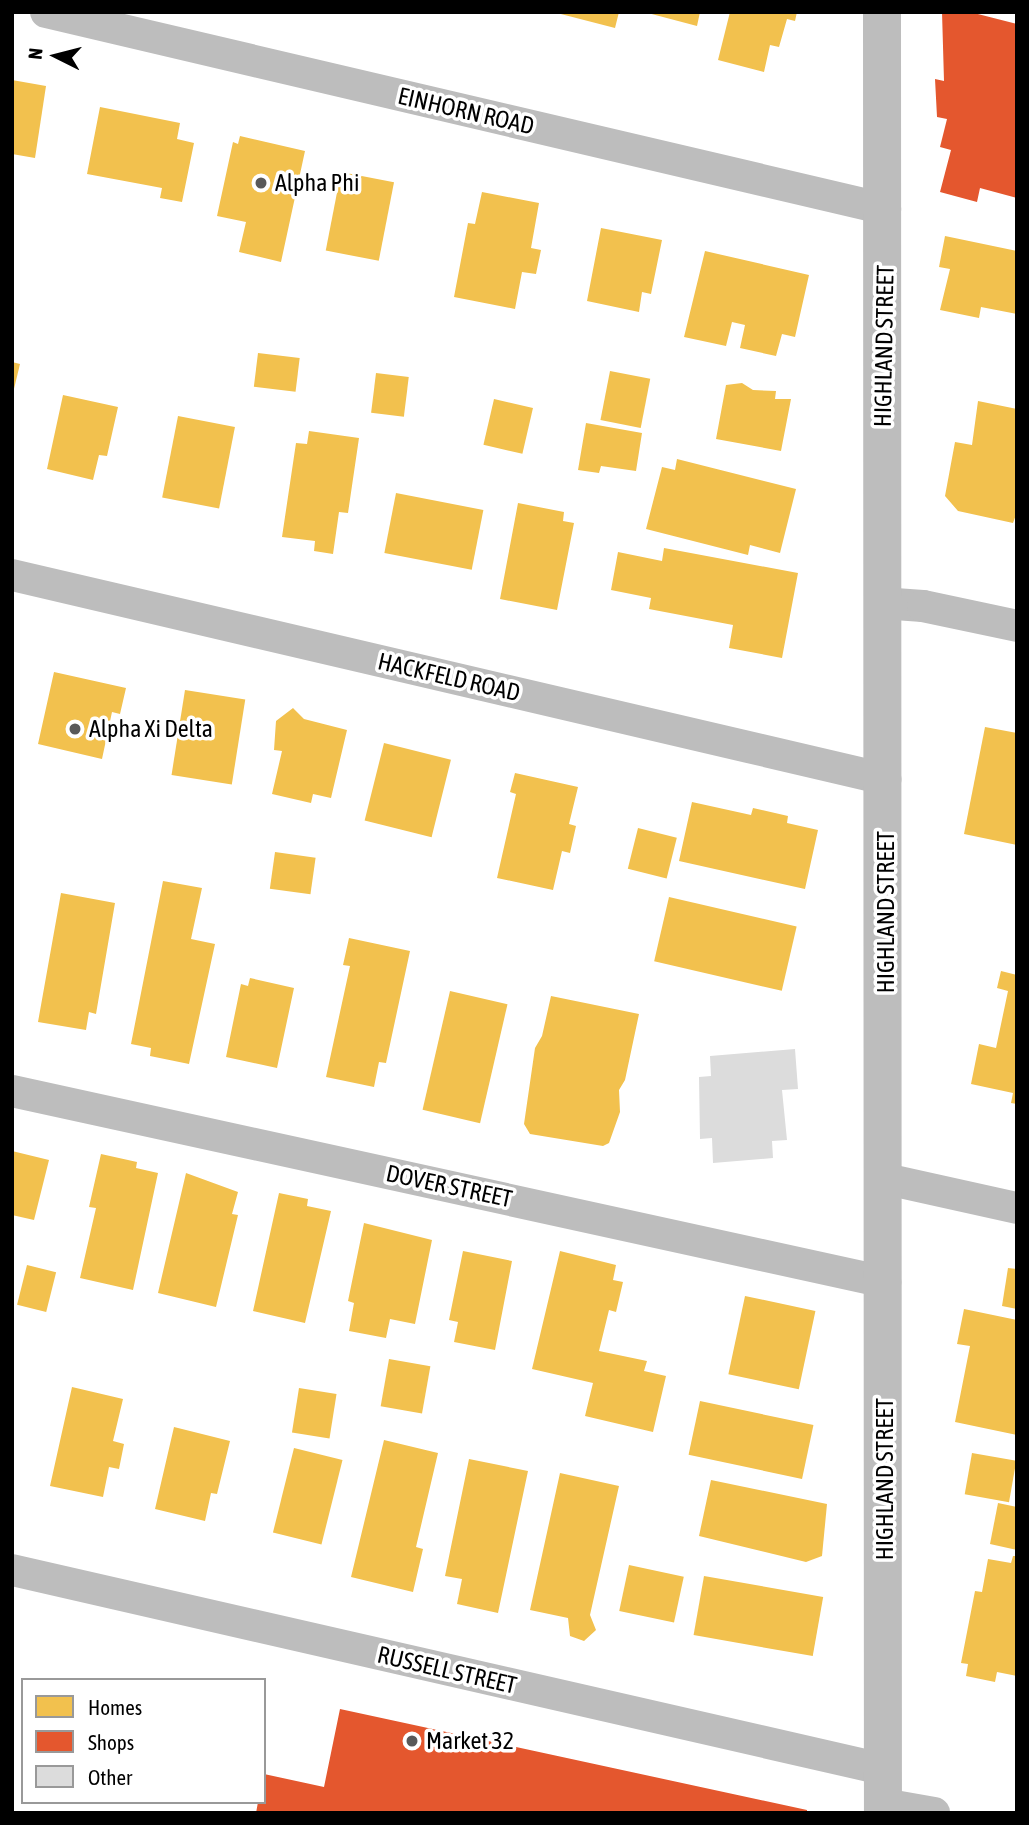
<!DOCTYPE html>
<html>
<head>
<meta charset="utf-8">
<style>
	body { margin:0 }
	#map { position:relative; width:1029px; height:1825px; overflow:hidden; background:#fff; font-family:"Asap Condensed",sans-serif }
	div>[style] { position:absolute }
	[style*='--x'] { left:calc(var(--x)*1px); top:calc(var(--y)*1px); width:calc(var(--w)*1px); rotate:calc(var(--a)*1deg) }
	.homes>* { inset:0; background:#f2c14e; transform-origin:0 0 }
	.shops>* { inset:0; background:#e4572e }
	.building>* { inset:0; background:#dcdcdc }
	.street>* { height:32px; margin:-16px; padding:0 16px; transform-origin:16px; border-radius:16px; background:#bdbdbd }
	.highway>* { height:38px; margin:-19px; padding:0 19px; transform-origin:19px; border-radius:19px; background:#bdbdbd }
	.dots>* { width:19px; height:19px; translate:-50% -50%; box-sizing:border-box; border:4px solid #fff; border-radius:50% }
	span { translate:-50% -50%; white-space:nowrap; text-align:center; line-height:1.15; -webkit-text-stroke:7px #fff; paint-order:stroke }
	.street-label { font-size:24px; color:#000 }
	.poi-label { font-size:24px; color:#000 }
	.left { translate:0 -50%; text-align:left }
	.frame { position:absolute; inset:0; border:14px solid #000; pointer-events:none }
	.legend { position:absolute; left:21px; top:1678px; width:245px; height:126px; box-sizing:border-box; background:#fff; border:2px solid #999; margin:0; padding:9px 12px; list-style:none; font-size:21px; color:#000 }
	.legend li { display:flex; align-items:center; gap:14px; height:35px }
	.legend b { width:35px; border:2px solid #999 }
	.north { position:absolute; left:21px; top:21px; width:70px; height:70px; -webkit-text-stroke:5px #fff; paint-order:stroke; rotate:276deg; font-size:19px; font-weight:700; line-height:28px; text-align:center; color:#000 }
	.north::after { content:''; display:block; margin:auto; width:24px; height:32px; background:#000; clip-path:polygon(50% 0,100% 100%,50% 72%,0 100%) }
</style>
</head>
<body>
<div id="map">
	<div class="homes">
		<i style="clip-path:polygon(553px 12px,619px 12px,615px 28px)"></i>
		<i style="clip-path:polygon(644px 12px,700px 12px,697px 26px)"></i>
		<i style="clip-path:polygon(730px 12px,797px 12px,795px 21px,787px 19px,779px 47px,770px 45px,764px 72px,718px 60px)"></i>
		<i style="clip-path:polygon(12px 80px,46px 86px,35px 158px,12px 154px)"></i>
		<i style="clip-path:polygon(100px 107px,180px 123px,177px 139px,194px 143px,182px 202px,160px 198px,162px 188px,87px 174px)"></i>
		<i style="clip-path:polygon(240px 136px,305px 151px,281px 262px,239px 252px,246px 222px,217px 216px,233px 142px,238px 144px)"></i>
		<i style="left:341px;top:172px;width:54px;height:80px;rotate:11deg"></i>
		<i style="clip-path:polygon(482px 192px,539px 203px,531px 248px,541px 250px,536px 274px,522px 272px,515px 309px,454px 297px,468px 223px,475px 224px)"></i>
		<i style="clip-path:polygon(601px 228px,662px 240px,651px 294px,642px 292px,639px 312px,587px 301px)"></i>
		<i style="clip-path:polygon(945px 236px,1017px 251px,1017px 314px,981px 307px,979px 318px,940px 310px,950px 269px,939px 267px)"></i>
		<i style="clip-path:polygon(705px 251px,809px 275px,795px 337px,782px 334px,776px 356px,740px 348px,745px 325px,732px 322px,726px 346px,684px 337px)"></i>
		<i style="left:258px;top:353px;width:42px;height:34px;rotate:7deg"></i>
		<i style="clip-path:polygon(12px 362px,20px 364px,13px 393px,12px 393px)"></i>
		<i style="left:610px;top:371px;width:41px;height:50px;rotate:11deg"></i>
		<i style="left:376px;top:373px;width:33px;height:40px;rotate:7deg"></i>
		<i style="clip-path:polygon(742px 383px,753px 390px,776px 391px,775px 399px,791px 399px,781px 451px,716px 439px,726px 385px)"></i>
		<i style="clip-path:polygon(63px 395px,118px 407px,107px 456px,99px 455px,93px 480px,47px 469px)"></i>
		<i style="left:494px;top:399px;width:40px;height:47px;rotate:13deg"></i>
		<i style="clip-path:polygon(978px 401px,1017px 409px,1017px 512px,1013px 523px,958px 511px,945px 496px,955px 442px,972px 445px)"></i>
		<i style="left:178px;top:416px;width:58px;height:83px;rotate:11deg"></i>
		<i style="clip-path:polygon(586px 423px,642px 433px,636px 471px,601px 466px,599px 473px,578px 470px)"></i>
		<i style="clip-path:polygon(309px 431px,359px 438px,348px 513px,339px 512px,333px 554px,314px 551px,315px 541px,282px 537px,296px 443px,307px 444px)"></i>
		<i style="clip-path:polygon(677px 459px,796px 489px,780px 553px,750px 545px,748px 555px,646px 529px,662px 467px,675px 470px)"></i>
		<i style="left:396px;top:493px;width:89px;height:61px;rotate:11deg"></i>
		<i style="clip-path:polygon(518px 503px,564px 512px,563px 521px,574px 523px,557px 610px,500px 599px)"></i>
		<i style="clip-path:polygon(664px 548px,798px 573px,782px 658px,729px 648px,733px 625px,649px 609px,651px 598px,611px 590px,618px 552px,662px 561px)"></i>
		<i style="clip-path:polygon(54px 672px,126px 688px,120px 714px,112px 712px,102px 759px,38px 744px)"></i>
		<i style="left:185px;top:690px;width:61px;height:86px;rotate:9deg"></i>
		<i style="clip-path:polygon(293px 708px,304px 719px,347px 730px,331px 798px,313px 794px,311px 803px,272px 794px,282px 751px,274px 750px,276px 721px)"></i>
		<i style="clip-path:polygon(985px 727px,1017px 733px,1017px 845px,964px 834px)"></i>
		<i style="left:384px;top:743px;width:69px;height:80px;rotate:14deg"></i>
		<i style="clip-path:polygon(515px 773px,578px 787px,569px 824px,576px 826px,570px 853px,562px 851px,553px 890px,497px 878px,516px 794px,510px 792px)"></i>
		<i style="clip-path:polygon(692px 802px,751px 815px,753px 808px,788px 816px,787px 823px,818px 830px,805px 889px,679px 861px)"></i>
		<i style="left:638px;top:828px;width:40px;height:42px;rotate:14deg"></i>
		<i style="left:275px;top:852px;width:41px;height:37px;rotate:8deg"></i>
		<i style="clip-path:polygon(163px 881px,202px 888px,191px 939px,215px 944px,189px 1064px,150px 1056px,151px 1048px,131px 1044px)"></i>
		<i style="clip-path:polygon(61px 893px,115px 903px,96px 1014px,89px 1012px,86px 1030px,38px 1022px)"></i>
		<i style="left:669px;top:897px;width:131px;height:66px;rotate:13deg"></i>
		<i style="clip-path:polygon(349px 938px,410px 951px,386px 1063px,379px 1062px,374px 1087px,326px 1077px,350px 966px,343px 965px)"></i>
		<i style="clip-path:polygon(1001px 971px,1017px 975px,1017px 1104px,1011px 1103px,1013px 1093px,971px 1084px,979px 1044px,996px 1048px,1008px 991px,997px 988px)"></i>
		<i style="clip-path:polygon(250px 978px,294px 988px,277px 1068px,226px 1057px,241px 984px,248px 986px)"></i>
		<i style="left:450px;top:991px;width:59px;height:122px;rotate:13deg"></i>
		<i style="clip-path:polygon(551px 996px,639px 1014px,625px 1080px,619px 1090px,620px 1112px,609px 1143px,603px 1146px,530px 1134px,524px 1124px,535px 1048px,542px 1036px)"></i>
		<i style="clip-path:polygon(12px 1151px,49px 1160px,34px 1220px,12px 1215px)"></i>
		<i style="clip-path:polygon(101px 1154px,137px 1162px,136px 1168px,158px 1173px,133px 1290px,80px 1278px,96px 1208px,89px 1207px)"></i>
		<i style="clip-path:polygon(186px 1173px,238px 1192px,232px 1214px,238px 1215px,216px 1307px,158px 1293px)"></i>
		<i style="clip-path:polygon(279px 1193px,308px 1199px,307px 1206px,331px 1211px,305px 1323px,253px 1311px)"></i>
		<i style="clip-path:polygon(364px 1223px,432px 1240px,415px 1324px,390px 1319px,386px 1338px,349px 1331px,354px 1303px,348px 1301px)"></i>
		<i style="clip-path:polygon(463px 1251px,512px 1261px,495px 1350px,454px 1342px,458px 1322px,449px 1320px)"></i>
		<i style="clip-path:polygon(560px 1251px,616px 1265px,613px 1280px,623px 1282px,616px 1312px,609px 1310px,599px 1351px,647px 1361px,644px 1371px,666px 1376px,653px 1432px,585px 1416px,593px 1383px,532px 1369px)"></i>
		<i style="left:27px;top:1265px;width:30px;height:41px;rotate:14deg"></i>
		<i style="clip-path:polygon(1008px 1268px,1017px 1269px,1017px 1309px,1002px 1306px)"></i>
		<i style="left:745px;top:1296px;width:72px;height:80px;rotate:12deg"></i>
		<i style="clip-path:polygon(964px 1309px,1017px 1320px,1017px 1435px,955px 1422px,970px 1346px,957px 1344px)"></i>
		<i style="left:389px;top:1359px;width:42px;height:48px;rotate:10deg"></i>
		<i style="clip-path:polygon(72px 1387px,123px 1399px,113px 1441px,124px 1444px,119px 1469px,109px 1467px,103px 1497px,50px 1486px)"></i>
		<i style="left:299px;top:1388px;width:38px;height:45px;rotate:9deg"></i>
		<i style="left:700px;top:1401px;width:116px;height:55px;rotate:12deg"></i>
		<i style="clip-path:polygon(174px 1427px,230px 1441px,217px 1494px,211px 1493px,205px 1521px,155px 1509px)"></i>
		<i style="clip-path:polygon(384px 1440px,438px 1453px,416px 1547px,423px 1549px,413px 1592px,351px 1577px)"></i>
		<i style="left:294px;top:1448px;width:50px;height:87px;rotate:14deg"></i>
		<i style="left:972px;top:1453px;width:45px;height:42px;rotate:10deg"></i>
		<i style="clip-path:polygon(469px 1459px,528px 1471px,498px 1613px,457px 1604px,462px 1579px,445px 1576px)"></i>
		<i style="clip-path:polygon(560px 1473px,619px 1486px,590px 1615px,596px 1630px,584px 1641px,570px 1636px,568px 1618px,530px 1610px)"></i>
		<i style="clip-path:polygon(711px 1480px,827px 1504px,822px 1556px,806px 1562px,699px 1536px)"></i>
		<i style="clip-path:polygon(998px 1503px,1017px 1507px,1017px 1550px,990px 1544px)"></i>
		<i style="clip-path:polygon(1013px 1556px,1017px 1556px,1017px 1676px,997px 1672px,995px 1682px,966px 1676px,968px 1664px,961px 1663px,975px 1591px,982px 1592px,988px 1559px,1011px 1563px)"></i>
		<i style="left:629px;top:1565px;width:56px;height:47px;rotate:12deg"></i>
		<i style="left:704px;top:1576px;width:121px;height:60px;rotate:10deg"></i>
	</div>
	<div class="shops">
		<i style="clip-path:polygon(942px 12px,970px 12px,1017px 24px,1017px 198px,980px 188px,977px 202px,940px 192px,951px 150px,940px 147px,947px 119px,937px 117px,935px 79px,944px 81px)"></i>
		<i style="clip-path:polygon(340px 1709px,807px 1810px,807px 1813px,256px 1813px,258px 1802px,264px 1802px,264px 1774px,324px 1787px)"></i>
	</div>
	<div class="building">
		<i style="clip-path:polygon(795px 1049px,798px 1089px,782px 1090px,787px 1140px,772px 1141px,773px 1158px,713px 1163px,712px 1138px,700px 1139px,699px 1077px,711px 1076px,710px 1056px)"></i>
	</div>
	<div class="street">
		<i style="--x:46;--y:12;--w:862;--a:13.21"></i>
		<i style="--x:12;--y:575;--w:897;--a:13.15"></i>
		<i style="--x:881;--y:603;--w:42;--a:4.1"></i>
		<i style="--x:923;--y:606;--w:96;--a:12"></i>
		<i style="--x:12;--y:1091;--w:894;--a:12.34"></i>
		<i style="--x:886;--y:1179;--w:134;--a:12.5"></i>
		<i style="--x:12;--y:1570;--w:892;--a:12.88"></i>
		<i style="--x:883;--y:1804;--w:52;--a:10"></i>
	</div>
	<div class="highway">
		<i style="--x:882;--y:12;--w:1801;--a:89.97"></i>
	</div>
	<div class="dots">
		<i style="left:261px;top:183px;background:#595959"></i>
		<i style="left:75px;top:729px;background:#595959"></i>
		<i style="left:412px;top:1741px;background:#595959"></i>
	</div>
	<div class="street-label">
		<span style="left:466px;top:111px;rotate:13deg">EINHORN ROAD</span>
		<span style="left:884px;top:346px;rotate:-89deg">HIGHLAND STREET</span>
		<span style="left:449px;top:677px;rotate:13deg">HACKFELD ROAD</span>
		<span style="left:886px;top:912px;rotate:-90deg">HIGHLAND STREET</span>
		<span style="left:449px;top:1186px;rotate:12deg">DOVER STREET</span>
		<span style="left:885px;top:1479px;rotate:-90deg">HIGHLAND STREET</span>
		<span style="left:447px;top:1670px;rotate:13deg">RUSSELL STREET</span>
	</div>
	<div class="poi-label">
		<span class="left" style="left:275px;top:183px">Alpha Phi</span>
		<span class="left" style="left:89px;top:729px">Alpha Xi Delta</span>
		<span class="left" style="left:426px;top:1741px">Market 32</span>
	</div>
	<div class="frame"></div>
	<ul class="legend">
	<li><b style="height:19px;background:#f2c14e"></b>Homes</li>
	<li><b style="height:19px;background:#e4572e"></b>Shops</li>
	<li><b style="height:19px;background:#dcdcdc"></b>Other</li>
	</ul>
	<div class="north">N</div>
</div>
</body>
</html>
